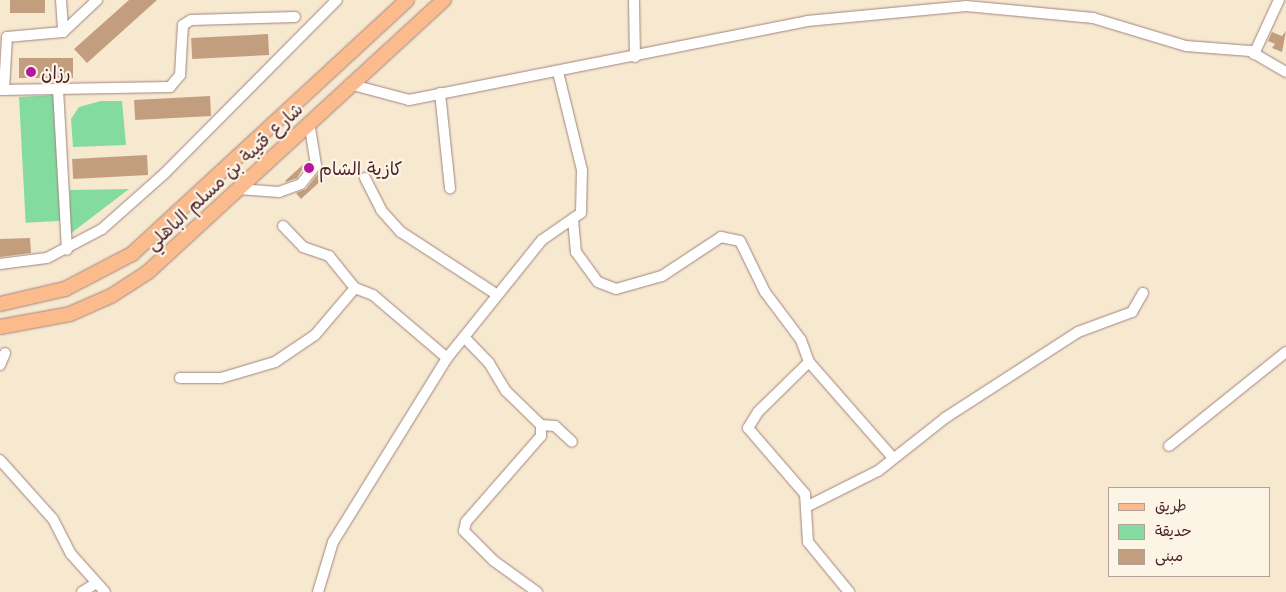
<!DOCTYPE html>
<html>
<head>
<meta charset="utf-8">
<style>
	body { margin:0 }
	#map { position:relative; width:1286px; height:592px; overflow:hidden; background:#f7e8d0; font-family:Mali,"Playpen Sans Arabic",sans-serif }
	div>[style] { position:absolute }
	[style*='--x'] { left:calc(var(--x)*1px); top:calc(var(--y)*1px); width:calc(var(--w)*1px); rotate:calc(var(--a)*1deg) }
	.green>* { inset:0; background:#84db9f; transform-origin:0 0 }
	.building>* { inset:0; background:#c29e7f; transform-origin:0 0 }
	.roads { filter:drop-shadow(0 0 1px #a0847e) drop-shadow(0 0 1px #a0847e) }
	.minor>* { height:10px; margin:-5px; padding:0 5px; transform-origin:5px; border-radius:5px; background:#fff }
	.major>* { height:14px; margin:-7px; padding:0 7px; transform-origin:7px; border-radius:7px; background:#fbbb8c }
	.dots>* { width:14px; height:14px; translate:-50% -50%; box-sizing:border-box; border:2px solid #fcf5e5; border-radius:50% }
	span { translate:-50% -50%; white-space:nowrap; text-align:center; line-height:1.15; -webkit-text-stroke:4.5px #fcf5e5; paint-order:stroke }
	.poi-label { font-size:18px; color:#4a1f2b }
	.left { translate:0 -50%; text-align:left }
	.street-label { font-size:18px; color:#4a1f2b }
	.legend { position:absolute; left:1108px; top:487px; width:162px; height:90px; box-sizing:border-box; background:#fcf5e5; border:1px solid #b59f9b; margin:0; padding:6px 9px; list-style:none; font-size:15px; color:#4a1f2b }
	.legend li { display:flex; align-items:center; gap:10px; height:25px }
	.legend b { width:25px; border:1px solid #b59f9b }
</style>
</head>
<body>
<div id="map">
	<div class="green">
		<i style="left:56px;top:95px;width:126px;height:37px;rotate:87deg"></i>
		<i style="clip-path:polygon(101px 101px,122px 101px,126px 145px,73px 147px,71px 119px,79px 107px)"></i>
		<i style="clip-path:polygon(129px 189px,70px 234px,70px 190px)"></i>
	</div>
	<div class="building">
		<i style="left:10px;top:0;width:35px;height:13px"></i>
		<i style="clip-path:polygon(129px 0,157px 0,87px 63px,74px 49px)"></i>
		<i style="clip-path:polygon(1286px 31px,1282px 52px,1272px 48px,1275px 44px,1268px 41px,1272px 32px,1282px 36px)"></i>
		<i style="left:268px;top:34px;width:21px;height:77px;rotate:87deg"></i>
		<i style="left:73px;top:58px;width:20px;height:54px;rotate:90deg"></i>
		<i style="left:210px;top:96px;width:20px;height:76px;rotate:87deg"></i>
		<i style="left:147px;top:155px;width:20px;height:75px;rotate:87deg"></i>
		<i style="clip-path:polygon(308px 160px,297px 178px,286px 182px,285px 181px)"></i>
		<i style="clip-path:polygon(320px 171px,325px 177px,301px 199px,296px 193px,306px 189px)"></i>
		<i style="clip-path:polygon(30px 238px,31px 253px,0 257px,0 239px)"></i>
	</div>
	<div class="roads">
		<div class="minor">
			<i style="--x:61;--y:0;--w:32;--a:86"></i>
			<i style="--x:634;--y:0;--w:57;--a:89"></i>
			<i style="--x:1254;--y:54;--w:60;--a:-65.2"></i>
			<i style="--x:349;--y:84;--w:62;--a:14.9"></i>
			<i style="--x:409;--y:100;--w:406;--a:-11.2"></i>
			<i style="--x:807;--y:21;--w:160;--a:-5.4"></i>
			<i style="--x:966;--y:6;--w:128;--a:5.4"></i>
			<i style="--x:1093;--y:18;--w:97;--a:16.8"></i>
			<i style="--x:1186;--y:46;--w:64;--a:4.5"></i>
			<i style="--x:1250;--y:51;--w:42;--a:30.3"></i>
			<i style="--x:58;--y:89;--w:161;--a:86.8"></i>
			<i style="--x:0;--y:90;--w:170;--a:-1"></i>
			<i style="--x:170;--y:87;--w:16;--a:-50"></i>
			<i style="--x:180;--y:75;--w:50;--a:-86.6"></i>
			<i style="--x:183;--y:25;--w:9;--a:-32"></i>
			<i style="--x:191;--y:20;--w:104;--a:-1.7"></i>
			<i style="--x:4;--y:90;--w:53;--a:-86.8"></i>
			<i style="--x:7;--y:37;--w:56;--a:-5.1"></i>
			<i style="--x:63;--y:32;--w:47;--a:-43.3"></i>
			<i style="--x:440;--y:93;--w:96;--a:84"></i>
			<i style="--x:365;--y:178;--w:36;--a:63"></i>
			<i style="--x:381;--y:210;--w:30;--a:48"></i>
			<i style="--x:401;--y:232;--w:113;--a:33.1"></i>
			<i style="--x:238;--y:189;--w:41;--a:4.2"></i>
			<i style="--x:279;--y:192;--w:23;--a:-20"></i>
			<i style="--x:301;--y:184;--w:24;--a:-52"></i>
			<i style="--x:316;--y:165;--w:44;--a:-99.2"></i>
			<i style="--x:573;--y:219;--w:33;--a:85"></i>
			<i style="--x:576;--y:252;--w:37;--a:54"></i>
			<i style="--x:598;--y:282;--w:19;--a:21"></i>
			<i style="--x:616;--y:289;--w:48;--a:-15.8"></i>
			<i style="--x:662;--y:276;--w:71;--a:-33.5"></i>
			<i style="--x:721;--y:237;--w:19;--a:12"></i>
			<i style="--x:740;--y:241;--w:57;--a:63.9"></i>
			<i style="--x:765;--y:292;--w:60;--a:53.1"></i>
			<i style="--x:801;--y:340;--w:23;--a:70"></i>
			<i style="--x:809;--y:362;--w:128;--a:48.8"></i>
			<i style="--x:283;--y:226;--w:29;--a:46"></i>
			<i style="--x:303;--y:247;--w:28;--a:19"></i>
			<i style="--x:329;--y:256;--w:41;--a:50.9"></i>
			<i style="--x:0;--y:264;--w:47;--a:-7.3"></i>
			<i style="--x:47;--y:258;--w:62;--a:-27.8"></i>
			<i style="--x:102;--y:229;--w:84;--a:-41.6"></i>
			<i style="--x:165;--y:173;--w:244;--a:-45.2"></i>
			<i style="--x:465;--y:338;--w:35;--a:46"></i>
			<i style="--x:489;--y:363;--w:33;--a:59"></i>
			<i style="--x:506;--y:391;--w:49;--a:44.2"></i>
			<i style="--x:541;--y:425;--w:11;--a:90"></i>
			<i style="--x:541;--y:436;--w:114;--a:131.1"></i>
			<i style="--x:466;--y:522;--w:9;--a:103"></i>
			<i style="--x:464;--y:531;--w:42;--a:45"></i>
			<i style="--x:494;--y:561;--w:53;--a:35.8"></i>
			<i style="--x:809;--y:362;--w:71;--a:135.6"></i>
			<i style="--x:758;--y:412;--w:19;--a:122"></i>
			<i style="--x:748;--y:428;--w:87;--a:49.2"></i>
			<i style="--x:805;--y:494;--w:48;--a:86.4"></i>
			<i style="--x:808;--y:542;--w:65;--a:50.6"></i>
			<i style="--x:0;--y:365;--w:13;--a:-67"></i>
			<i style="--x:180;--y:378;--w:41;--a:0"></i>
			<i style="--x:221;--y:378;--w:56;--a:-16.5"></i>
			<i style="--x:275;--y:362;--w:48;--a:-34"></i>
			<i style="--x:315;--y:335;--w:62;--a:-49.6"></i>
			<i style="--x:355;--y:288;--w:19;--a:21"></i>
			<i style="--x:373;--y:295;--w:97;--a:40.4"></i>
			<i style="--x:541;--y:425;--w:14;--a:4"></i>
			<i style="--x:555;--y:426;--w:23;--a:43"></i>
			<i style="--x:1169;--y:446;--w:150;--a:-38.8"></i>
			<i style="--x:0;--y:460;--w:79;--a:48.1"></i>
			<i style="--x:53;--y:519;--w:39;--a:63"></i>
			<i style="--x:71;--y:554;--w:51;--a:48.2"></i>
			<i style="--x:808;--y:506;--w:78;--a:-26.6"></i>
			<i style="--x:878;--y:471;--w:85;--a:-38.3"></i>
			<i style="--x:945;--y:418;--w:158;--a:-32.9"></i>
			<i style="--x:1078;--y:332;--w:58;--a:-20.3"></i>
			<i style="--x:1132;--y:312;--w:22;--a:-60"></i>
			<i style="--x:82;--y:592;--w:15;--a:-32"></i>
			<i style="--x:318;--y:592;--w:52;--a:-73.3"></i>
			<i style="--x:333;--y:542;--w:216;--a:-58.2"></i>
			<i style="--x:447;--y:358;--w:151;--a:-51.2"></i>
			<i style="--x:542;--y:240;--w:47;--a:-34.7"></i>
			<i style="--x:581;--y:213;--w:43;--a:-88.7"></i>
			<i style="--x:582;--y:170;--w:101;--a:-103.8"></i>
		</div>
		<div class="major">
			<i style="--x:0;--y:304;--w:67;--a:-13"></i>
			<i style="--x:65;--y:289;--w:76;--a:-27.6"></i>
			<i style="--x:132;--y:254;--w:374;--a:-42.7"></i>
			<i style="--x:0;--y:327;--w:71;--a:-10.5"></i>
			<i style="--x:70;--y:314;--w:45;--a:-23.7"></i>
			<i style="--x:111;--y:296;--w:44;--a:-33"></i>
			<i style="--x:148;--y:272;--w:402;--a:-42.6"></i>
		</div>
	</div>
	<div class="dots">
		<i style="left:31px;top:72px;background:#b5179e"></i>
		<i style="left:309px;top:168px;background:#b5179e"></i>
	</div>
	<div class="poi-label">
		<span class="left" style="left:41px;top:72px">رزان</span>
		<span class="left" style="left:319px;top:168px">كازية الشام</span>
	</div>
	<div class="street-label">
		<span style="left:224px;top:176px;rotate:-43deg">شارع قتيبة بن مسلم الباهلي</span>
	</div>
	<ul class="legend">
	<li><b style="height:6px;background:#fbbb8c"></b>طريق</li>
	<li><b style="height:14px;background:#84db9f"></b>حديقة</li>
	<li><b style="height:14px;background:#c29e7f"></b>مبنى</li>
	</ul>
</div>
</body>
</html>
